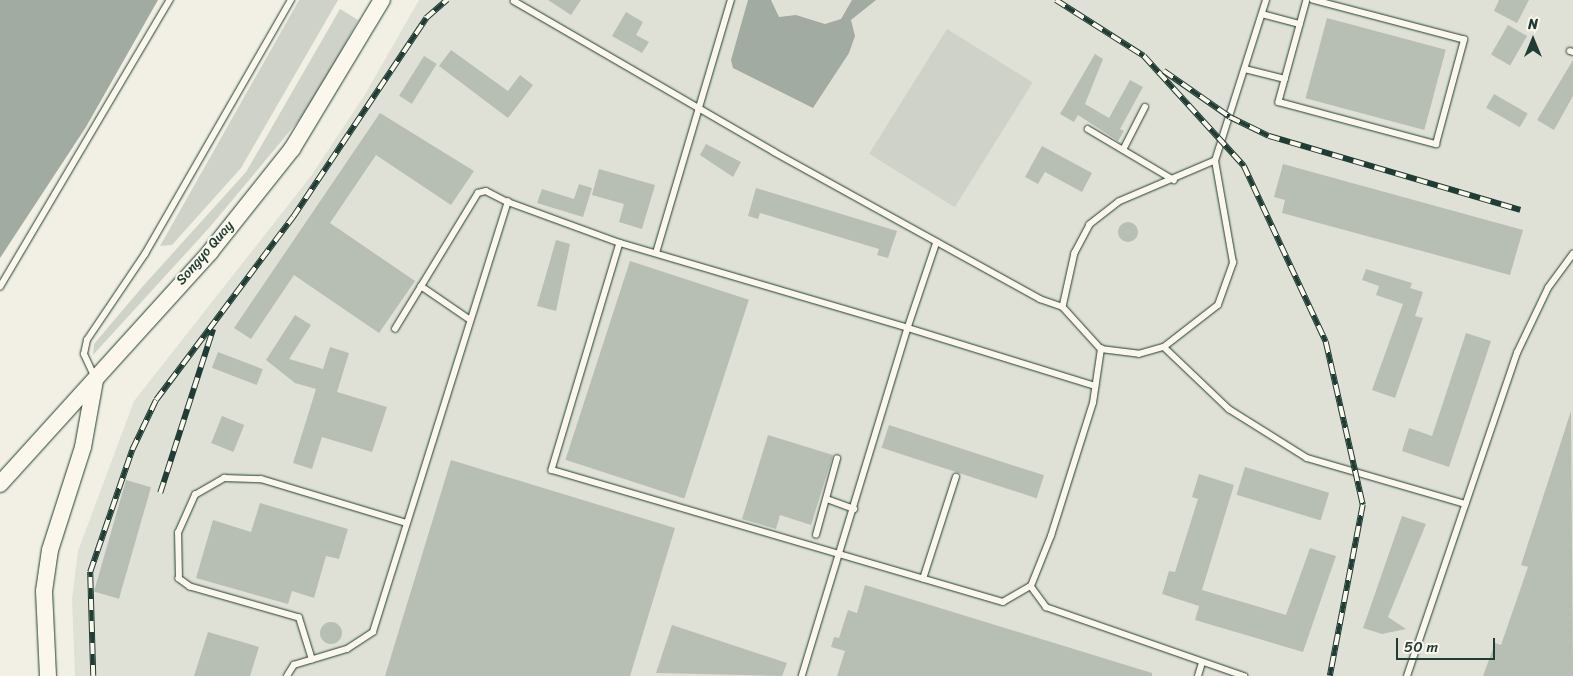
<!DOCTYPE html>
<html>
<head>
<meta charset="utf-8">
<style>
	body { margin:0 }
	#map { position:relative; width:1573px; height:676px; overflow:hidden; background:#f2f0e5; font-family:Sriracha,sans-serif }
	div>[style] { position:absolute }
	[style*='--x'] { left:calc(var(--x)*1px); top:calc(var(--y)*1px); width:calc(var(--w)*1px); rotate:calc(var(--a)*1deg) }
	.built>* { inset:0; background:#e0e1d6 }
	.green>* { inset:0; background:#cfd2c8; transform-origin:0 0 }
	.water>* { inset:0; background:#a2aba1 }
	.building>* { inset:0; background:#b7beb3; transform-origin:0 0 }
	.round { border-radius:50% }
	.roads { filter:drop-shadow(0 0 1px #1f3d34) drop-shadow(0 0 1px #1f3d34) }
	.service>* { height:5.5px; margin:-2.75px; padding:0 2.75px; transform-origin:2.75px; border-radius:2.75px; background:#fbf7ec }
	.secondary>* { height:16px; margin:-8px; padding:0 8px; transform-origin:8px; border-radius:8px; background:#fbf7ec }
	.rail>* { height:5.5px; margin-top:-2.75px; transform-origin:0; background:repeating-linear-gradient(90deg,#fbf7ec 0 11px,#1f3d34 0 22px); box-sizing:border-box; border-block:1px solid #1f3d34 }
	span { translate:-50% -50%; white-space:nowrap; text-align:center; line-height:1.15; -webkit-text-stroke:4px #fbf7ec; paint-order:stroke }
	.street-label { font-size:14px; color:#1f3d34 }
	.north { position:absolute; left:1508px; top:15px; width:50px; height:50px; -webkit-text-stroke:4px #fbf7ec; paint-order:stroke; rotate:0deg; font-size:14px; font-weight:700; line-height:20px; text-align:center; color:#1f3d34 }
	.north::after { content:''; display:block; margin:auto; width:18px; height:22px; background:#1f3d34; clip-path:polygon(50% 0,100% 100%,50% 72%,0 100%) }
	.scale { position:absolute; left:1396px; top:638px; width:99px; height:22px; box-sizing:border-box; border:2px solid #1f3d34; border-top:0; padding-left:6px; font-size:15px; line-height:18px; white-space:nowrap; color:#1f3d34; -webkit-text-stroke:4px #fbf7ec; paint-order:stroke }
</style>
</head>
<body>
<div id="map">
	<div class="built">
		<i style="clip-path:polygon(419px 0,1573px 0,1573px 676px,75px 676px,72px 599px,78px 551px,134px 401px,311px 176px,364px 96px)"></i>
	</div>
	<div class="green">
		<i style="clip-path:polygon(299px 0,338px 0,241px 168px,172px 245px,160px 246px)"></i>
		<i style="clip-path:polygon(340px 9px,358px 20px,315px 101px,209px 228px,93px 355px,94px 344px,144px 285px,246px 172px)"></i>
		<i style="left:947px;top:29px;width:101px;height:147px;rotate:32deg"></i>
	</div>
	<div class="water">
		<i style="clip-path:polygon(0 0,158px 0,86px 127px,0 258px)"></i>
		<i style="clip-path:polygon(748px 0,771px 0,779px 17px,796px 15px,825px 24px,841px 19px,852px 0,876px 0,851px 20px,855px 36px,849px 53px,813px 108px,733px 68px,731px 60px)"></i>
	</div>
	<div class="building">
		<i style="clip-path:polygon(548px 0,581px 0,571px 15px)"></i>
		<i style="clip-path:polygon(1499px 0,1529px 0,1517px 23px,1494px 11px)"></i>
		<i style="clip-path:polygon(626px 12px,643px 22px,636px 35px,649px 42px,642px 53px,612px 36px)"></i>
		<i style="left:1327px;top:18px;width:123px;height:83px;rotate:15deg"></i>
		<i style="left:1508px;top:25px;width:22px;height:34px;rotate:30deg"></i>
		<i style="clip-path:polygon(451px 50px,508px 91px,520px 75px,533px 85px,508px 118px,439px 66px)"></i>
		<i style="clip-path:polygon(1095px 54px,1103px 59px,1085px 104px,1109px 118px,1130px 80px,1143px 87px,1120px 129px,1124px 131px,1118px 141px,1078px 115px,1074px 122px,1060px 114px)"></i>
		<i style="left:424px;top:56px;width:15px;height:47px;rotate:32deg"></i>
		<i style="clip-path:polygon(1573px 60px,1573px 96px,1554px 130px,1537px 120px)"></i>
		<i style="left:1494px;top:94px;width:39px;height:16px;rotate:30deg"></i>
		<i style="clip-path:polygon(380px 113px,474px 171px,451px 205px,376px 155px,330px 223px,415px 281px,379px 333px,294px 275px,251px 339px,234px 328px)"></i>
		<i style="clip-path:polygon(706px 144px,741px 162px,733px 177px,700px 155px)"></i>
		<i style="clip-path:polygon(1042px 146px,1092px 173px,1082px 192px,1045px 172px,1038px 184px,1025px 177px)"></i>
		<i style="clip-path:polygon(1283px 164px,1523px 230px,1510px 275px,1282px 213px,1285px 200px,1274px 197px)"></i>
		<i style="clip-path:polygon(599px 169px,655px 185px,642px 229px,619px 222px,624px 204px,592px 195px)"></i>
		<i style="clip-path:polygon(579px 184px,592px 188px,583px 217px,537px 203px,542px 189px,574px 199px)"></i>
		<i style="clip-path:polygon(756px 188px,897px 231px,888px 258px,877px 255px,879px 249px,760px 213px,758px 219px,748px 216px)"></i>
		<i class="round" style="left:1118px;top:222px;width:20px;height:20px"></i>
		<i style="clip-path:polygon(556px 240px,570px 244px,556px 311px,537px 306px)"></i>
		<i style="left:630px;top:261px;width:125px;height:209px;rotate:18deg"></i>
		<i style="clip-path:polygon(1366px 269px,1412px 283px,1410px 288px,1423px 292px,1415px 316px,1423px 318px,1395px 398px,1372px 390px,1403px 304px,1376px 295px,1379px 286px,1362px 280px)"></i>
		<i style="clip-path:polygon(295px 315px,311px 325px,289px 359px,323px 369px,330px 347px,349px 353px,337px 392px,387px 407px,372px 452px,322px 437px,312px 469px,293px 463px,316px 389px,295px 383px,266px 360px)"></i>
		<i style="clip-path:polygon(1466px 333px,1491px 341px,1449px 467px,1402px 451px,1409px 428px,1432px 436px)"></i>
		<i style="left:218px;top:352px;width:48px;height:17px;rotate:21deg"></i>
		<i style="clip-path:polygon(1571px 411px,1573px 676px,1483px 676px,1495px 643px,1501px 645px,1528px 567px,1521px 565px)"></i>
		<i style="left:222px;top:416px;width:24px;height:29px;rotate:22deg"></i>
		<i style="left:889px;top:425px;width:163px;height:24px;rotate:18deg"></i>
		<i style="clip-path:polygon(768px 435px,833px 455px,811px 525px,780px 515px,776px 529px,742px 519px)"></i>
		<i style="clip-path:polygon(451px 460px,675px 528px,630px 676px,385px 676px)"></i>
		<i style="left:1245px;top:467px;width:88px;height:29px;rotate:17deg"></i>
		<i style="clip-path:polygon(1199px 474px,1234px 485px,1202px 590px,1286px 615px,1310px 548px,1336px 556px,1303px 652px,1195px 620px,1199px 606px,1162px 594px,1169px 571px,1175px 572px,1198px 499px,1192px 497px)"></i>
		<i style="left:126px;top:480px;width:26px;height:116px;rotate:16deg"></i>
		<i style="clip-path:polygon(260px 503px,348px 529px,339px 559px,326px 556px,314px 598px,292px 591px,288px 604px,196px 578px,213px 520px,251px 532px)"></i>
		<i style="clip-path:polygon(1402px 516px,1426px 524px,1388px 617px,1406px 629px,1382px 634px,1363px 628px)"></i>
		<i style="clip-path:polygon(865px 585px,1152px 673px,1152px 676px,837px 676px,845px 651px,831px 647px,834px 637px,839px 638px,848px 610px,857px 613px)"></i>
		<i class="round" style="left:320px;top:622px;width:22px;height:22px"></i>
		<i style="clip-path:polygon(672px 625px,787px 663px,782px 676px,656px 673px)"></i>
		<i style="clip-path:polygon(208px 632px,259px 647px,250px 676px,194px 676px)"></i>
	</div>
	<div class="roads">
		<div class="service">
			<i style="--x:1307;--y:0;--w:106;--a:105.4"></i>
			<i style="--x:1279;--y:102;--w:163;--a:15"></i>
			<i style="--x:1436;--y:144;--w:108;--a:-74.9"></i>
			<i style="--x:1464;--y:40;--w:156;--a:-165.2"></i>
			<i style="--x:514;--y:1;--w:301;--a:30.1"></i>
			<i style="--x:774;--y:152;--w:304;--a:28.9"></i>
			<i style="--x:1040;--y:299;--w:24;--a:19"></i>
			<i style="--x:1262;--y:14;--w:39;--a:15"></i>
			<i style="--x:1570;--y:51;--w:3;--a:18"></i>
			<i style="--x:1245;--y:69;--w:41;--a:14"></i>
			<i style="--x:1088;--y:129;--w:100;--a:30.7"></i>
			<i style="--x:1123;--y:150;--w:48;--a:-62.9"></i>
			<i style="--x:1215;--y:161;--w:104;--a:156.9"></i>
			<i style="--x:1119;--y:202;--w:37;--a:142"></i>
			<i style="--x:1090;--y:225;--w:32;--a:118"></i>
			<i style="--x:1075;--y:253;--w:55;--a:102.5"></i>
			<i style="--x:1063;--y:307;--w:57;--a:47.9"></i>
			<i style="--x:1101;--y:349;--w:38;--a:7"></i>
			<i style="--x:1139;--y:354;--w:26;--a:-16"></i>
			<i style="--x:1164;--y:347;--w:68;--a:-37.9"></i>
			<i style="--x:1218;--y:305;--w:45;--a:-70.3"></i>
			<i style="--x:1233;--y:263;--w:104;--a:-100"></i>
			<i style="--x:1215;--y:161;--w:169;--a:-72.4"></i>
			<i style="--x:937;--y:242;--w:91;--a:108.6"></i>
			<i style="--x:908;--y:328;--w:196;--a:17.2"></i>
			<i style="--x:620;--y:243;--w:237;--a:106.7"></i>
			<i style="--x:552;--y:470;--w:470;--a:16.3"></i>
			<i style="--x:1003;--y:602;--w:32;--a:-30"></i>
			<i style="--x:1031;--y:586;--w:54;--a:-68.2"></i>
			<i style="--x:1051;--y:536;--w:139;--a:-72.5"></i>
			<i style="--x:1093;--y:403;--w:55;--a:-81.6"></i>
			<i style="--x:656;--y:253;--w:264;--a:-73.5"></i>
			<i style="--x:421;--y:286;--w:58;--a:34.5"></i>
			<i style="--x:0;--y:287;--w:334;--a:-59.4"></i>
			<i style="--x:395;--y:329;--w:159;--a:-58.6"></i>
			<i style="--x:478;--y:193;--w:8;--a:-14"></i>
			<i style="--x:486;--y:191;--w:25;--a:27"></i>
			<i style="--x:1164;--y:347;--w:90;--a:43.6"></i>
			<i style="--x:1229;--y:409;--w:92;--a:32.1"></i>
			<i style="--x:1307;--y:458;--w:165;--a:16.2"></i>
			<i style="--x:95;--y:378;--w:26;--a:-115"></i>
			<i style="--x:84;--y:354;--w:14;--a:-78"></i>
			<i style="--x:87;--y:340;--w:104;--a:-56"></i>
			<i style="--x:145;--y:254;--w:293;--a:-60.1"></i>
			<i style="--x:827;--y:499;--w:29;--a:20"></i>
			<i style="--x:816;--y:535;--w:79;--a:-74.6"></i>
			<i style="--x:923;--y:579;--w:107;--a:-72.1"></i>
			<i style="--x:1031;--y:586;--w:26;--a:54"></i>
			<i style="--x:1046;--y:607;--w:210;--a:19.2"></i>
			<i style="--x:312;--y:660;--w:44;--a:-107.2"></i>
			<i style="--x:299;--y:618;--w:113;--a:-164.1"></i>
			<i style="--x:190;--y:587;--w:14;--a:-144"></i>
			<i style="--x:179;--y:579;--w:46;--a:-91.2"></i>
			<i style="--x:178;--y:533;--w:42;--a:-65.9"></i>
			<i style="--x:195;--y:495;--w:34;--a:-30"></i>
			<i style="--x:224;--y:478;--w:37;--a:2"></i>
			<i style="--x:261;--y:479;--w:152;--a:16.8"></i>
			<i style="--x:287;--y:676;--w:13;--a:-58"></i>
			<i style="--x:294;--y:665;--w:55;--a:-16.8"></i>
			<i style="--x:347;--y:649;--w:31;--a:-33"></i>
			<i style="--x:373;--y:632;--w:451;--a:-72.6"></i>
			<i style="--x:508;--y:202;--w:119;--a:20.1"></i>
			<i style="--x:620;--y:243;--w:300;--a:16.4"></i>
			<i style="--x:908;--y:328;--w:364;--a:106.9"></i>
			<i style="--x:1198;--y:676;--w:14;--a:-73"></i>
			<i style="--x:1407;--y:676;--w:341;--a:-71.2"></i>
			<i style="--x:1517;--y:353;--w:72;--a:-64.5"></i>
			<i style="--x:1548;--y:288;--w:42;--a:-53.7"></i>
		</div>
		<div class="secondary">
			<i style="--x:0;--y:484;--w:313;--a:-47.8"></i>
			<i style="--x:210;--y:252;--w:132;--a:-51.5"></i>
			<i style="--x:292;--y:149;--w:174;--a:-58.9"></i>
			<i style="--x:48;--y:676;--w:85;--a:-92.7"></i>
			<i style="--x:44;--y:591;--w:41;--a:-81.7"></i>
			<i style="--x:50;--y:550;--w:108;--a:-72.2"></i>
			<i style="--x:83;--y:447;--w:68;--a:-79.8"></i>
		</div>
	</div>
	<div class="rail">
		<i style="--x:1056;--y:0;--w:104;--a:32.5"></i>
		<i style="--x:1144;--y:56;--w:149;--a:47.7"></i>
		<i style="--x:1244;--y:166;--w:194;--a:65"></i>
		<i style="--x:1326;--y:342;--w:167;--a:77.2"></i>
		<i style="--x:1363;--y:505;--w:174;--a:100.9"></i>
		<i style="--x:1164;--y:71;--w:80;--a:34.9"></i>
		<i style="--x:1230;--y:117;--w:43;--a:26"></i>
		<i style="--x:1269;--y:136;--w:262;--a:16.4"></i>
		<i style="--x:160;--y:493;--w:172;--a:-72.1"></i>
		<i style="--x:93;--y:676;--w:104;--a:-91.7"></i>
		<i style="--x:90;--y:572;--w:129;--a:-71"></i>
		<i style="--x:132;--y:450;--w:55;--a:-64.4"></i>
		<i style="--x:156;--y:400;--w:229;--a:-53.2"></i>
		<i style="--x:293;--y:217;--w:239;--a:-56.2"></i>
		<i style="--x:426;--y:18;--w:28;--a:-41"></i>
	</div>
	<div class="street-label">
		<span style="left:205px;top:253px;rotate:-49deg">Songyo Quay</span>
	</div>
	<div class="north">N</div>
	<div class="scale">50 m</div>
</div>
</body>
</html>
